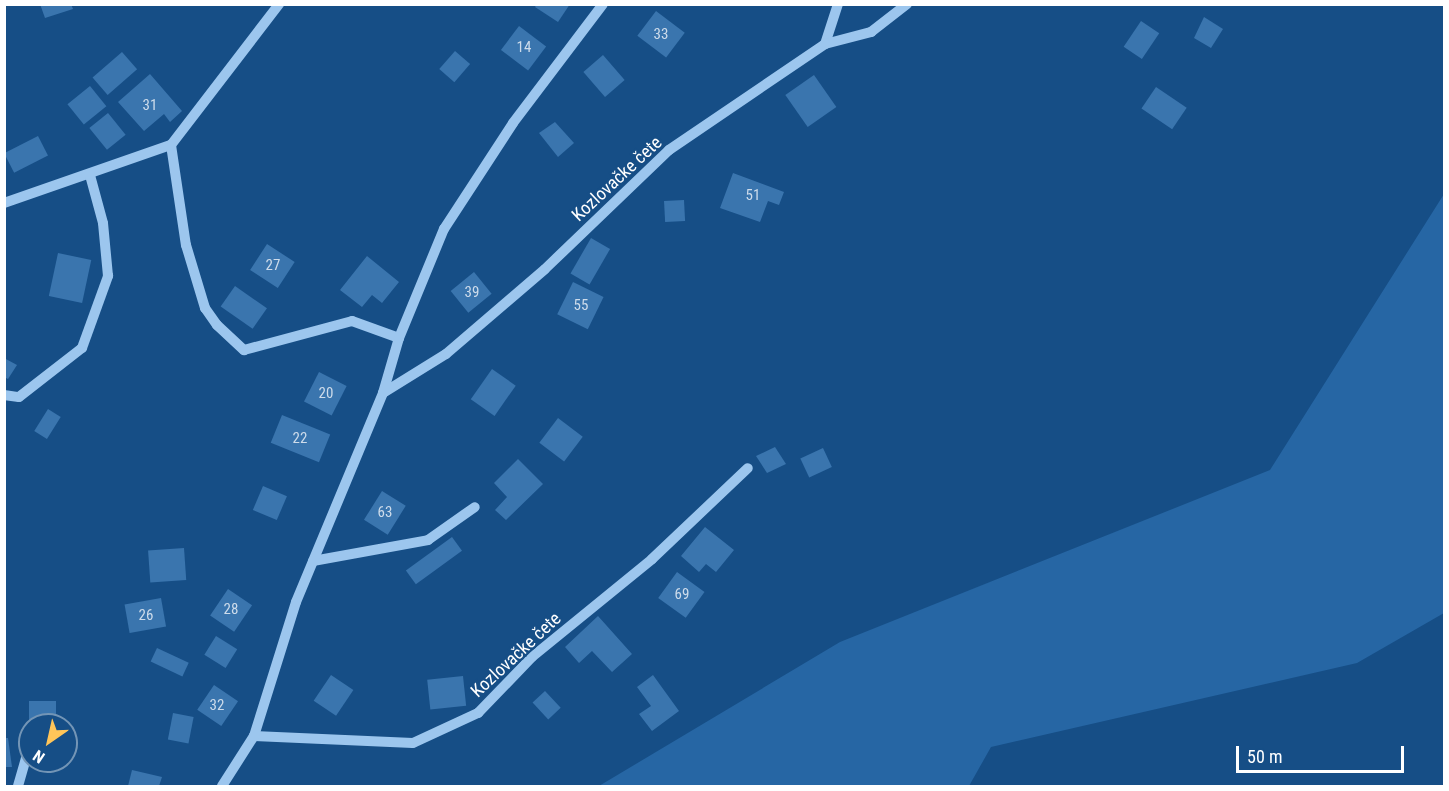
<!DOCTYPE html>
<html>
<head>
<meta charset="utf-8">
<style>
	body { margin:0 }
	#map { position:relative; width:1449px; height:791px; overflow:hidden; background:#164e86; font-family:"Roboto Condensed",sans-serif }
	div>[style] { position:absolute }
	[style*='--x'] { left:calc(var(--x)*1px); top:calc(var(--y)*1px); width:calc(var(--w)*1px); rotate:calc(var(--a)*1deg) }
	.green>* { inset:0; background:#2666a4 }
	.building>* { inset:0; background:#3a75ae; transform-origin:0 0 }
	.minor>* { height:10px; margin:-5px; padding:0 5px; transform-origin:5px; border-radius:5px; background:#9cc6ee }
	span { translate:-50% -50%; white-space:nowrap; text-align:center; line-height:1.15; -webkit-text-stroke:4.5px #164e86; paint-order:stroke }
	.number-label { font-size:15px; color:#cedceb }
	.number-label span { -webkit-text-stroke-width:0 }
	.street-label { font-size:18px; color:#fff }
	.frame { position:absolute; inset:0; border:6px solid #fff; pointer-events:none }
	.north { position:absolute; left:18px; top:713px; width:60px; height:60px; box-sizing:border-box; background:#164e86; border:2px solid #7395b6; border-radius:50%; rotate:214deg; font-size:16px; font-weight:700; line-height:24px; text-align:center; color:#fff }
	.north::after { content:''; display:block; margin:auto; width:21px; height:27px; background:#ffc559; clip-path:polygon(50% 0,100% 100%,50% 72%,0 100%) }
	.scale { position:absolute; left:1236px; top:746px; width:168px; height:27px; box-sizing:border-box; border:3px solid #fff; border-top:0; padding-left:8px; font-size:18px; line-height:21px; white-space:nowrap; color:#fff; -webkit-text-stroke:4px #164e86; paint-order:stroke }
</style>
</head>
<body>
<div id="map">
	<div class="green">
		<i style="clip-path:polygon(1444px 194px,1444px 613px,1357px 663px,991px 747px,969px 786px,599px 786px,840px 642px,1270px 470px)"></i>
	</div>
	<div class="building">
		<i style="clip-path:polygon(40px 4px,71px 4px,73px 9px,45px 18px)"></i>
		<i style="clip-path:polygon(537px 4px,570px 4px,558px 22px,535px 7px)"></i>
		<i style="left:656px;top:11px;width:36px;height:31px;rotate:37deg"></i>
		<i style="clip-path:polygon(1204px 17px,1223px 29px,1211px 48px,1194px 38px)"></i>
		<i style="left:1141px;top:21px;width:22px;height:31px;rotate:34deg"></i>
		<i style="left:519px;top:26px;width:34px;height:30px;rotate:37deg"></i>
		<i style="left:455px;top:51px;width:20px;height:24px;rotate:41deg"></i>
		<i style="left:122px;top:52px;width:23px;height:39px;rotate:49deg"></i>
		<i style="left:603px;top:55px;width:33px;height:26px;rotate:49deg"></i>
		<i style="clip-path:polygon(150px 74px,182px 111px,170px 122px,164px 114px,144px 131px,118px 102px)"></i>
		<i style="left:814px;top:75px;width:39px;height:35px;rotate:55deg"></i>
		<i style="left:90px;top:86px;width:26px;height:29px;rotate:51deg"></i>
		<i style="left:1156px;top:87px;width:37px;height:26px;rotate:34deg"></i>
		<i style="left:108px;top:113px;width:28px;height:24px;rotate:51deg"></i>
		<i style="clip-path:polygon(555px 122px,574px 143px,558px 157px,539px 133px)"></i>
		<i style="left:38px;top:136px;width:22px;height:38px;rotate:63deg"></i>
		<i style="clip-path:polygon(733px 173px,784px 192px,779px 205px,768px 201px,760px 222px,720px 208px)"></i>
		<i style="left:684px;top:200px;width:21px;height:20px;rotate:87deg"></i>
		<i style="left:591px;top:238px;width:22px;height:41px;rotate:30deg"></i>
		<i style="left:267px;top:244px;width:33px;height:31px;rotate:33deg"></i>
		<i style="left:58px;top:253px;width:34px;height:44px;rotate:12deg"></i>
		<i style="clip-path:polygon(367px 256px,399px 282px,382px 303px,372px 295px,362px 307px,340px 290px)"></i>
		<i style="left:474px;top:272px;width:28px;height:30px;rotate:51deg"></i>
		<i style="left:573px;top:282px;width:34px;height:36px;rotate:26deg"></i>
		<i style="left:235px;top:286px;width:39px;height:25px;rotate:35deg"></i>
		<i style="clip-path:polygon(4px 358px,17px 365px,8px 379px,4px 377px)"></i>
		<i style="left:492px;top:369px;width:29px;height:37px;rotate:35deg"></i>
		<i style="left:319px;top:372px;width:31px;height:33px;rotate:27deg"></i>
		<i style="left:48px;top:409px;width:15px;height:26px;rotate:32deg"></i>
		<i style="left:282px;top:415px;width:52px;height:30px;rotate:22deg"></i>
		<i style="left:558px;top:418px;width:31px;height:31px;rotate:37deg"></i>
		<i style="clip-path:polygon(775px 447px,786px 464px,767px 473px,756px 456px)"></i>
		<i style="left:823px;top:448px;width:21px;height:25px;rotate:65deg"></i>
		<i style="clip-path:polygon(518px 459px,543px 484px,506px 520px,495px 510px,507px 497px,494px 483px)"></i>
		<i style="left:263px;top:486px;width:26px;height:26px;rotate:23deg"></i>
		<i style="left:382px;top:491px;width:28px;height:34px;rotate:32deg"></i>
		<i style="clip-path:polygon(705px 527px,734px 550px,716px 572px,706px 564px,699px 572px,681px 556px)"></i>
		<i style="left:452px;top:537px;width:17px;height:57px;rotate:54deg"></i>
		<i style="left:184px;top:548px;width:32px;height:36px;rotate:86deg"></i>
		<i style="left:677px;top:572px;width:34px;height:32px;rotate:36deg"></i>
		<i style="left:228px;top:589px;width:29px;height:32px;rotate:34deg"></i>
		<i style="left:161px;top:598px;width:29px;height:37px;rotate:80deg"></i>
		<i style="clip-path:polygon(598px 616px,632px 654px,612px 672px,592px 651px,579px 663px,565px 647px)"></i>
		<i style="left:216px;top:636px;width:25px;height:22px;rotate:32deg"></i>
		<i style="left:157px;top:648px;width:35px;height:15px;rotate:25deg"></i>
		<i style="left:331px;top:675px;width:27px;height:31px;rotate:34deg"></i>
		<i style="clip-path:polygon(653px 675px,679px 711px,652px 731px,639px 714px,651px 706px,637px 687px)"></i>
		<i style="left:463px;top:676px;width:30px;height:36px;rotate:84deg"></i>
		<i style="left:214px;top:685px;width:29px;height:30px;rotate:34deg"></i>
		<i style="left:545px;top:691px;width:23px;height:17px;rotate:47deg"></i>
		<i style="left:29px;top:701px;width:27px;height:22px"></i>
		<i style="left:173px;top:713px;width:21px;height:27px;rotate:11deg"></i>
		<i style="clip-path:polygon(4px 738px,8px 738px,12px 767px,4px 767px)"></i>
		<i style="clip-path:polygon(132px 770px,162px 777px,159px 786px,128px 786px)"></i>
	</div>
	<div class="minor">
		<i style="--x:838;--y:4;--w:42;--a:108"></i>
		<i style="--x:825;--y:44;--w:48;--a:-14.6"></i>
		<i style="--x:871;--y:32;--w:46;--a:-37.9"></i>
		<i style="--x:171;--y:145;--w:101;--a:81.5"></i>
		<i style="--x:186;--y:245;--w:66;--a:73.2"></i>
		<i style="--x:205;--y:308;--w:21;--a:55"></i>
		<i style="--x:217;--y:325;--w:37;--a:43"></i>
		<i style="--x:244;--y:350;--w:112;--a:-15"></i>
		<i style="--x:352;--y:321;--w:50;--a:19.9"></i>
		<i style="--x:4;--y:203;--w:177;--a:-19.2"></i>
		<i style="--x:171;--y:145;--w:178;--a:-52.5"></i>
		<i style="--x:383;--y:393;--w:74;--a:-31.8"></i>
		<i style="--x:446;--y:354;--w:130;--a:-40.6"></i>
		<i style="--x:545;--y:269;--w:172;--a:-43.8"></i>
		<i style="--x:669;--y:150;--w:189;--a:-34.2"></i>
		<i style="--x:4;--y:395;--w:15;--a:8"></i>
		<i style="--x:19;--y:397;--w:80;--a:-37.9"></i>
		<i style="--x:82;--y:348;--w:77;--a:-70.1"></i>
		<i style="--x:108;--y:276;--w:53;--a:-95.4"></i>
		<i style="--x:103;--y:223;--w:50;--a:-105.2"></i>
		<i style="--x:313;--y:561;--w:117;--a:-10.3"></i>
		<i style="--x:428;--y:540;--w:57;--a:-35.1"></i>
		<i style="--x:254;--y:736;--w:159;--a:2.5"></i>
		<i style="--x:413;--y:743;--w:72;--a:-24.8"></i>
		<i style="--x:478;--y:713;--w:78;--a:-46"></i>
		<i style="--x:532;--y:657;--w:155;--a:-39.2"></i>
		<i style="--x:652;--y:559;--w:132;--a:-43.5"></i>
		<i style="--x:18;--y:786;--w:32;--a:-74"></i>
		<i style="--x:222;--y:786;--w:59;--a:-57.4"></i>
		<i style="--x:254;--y:736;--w:140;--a:-72.6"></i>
		<i style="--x:296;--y:602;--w:226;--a:-67.4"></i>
		<i style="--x:383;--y:393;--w:57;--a:-73.8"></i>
		<i style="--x:399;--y:338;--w:118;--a:-67.6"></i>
		<i style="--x:444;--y:229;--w:126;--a:-56.9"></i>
		<i style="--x:513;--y:123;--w:149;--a:-52.9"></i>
	</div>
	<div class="number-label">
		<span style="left:661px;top:35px">33</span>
		<span style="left:524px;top:48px">14</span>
		<span style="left:150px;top:106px">31</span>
		<span style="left:753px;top:196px">51</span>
		<span style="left:273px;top:266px">27</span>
		<span style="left:472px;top:293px">39</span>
		<span style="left:581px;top:306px">55</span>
		<span style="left:326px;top:394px">20</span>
		<span style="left:300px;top:439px">22</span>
		<span style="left:385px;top:513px">63</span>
		<span style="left:682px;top:595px">69</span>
		<span style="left:231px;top:610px">28</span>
		<span style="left:146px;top:616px">26</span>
		<span style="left:217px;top:706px">32</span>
	</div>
	<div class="street-label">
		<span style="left:617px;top:179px;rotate:-43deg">Kozlovačke čete</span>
		<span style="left:516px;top:655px;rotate:-43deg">Kozlovačke čete</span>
	</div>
	<div class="frame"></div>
	<div class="north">N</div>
	<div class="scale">50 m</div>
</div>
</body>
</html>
